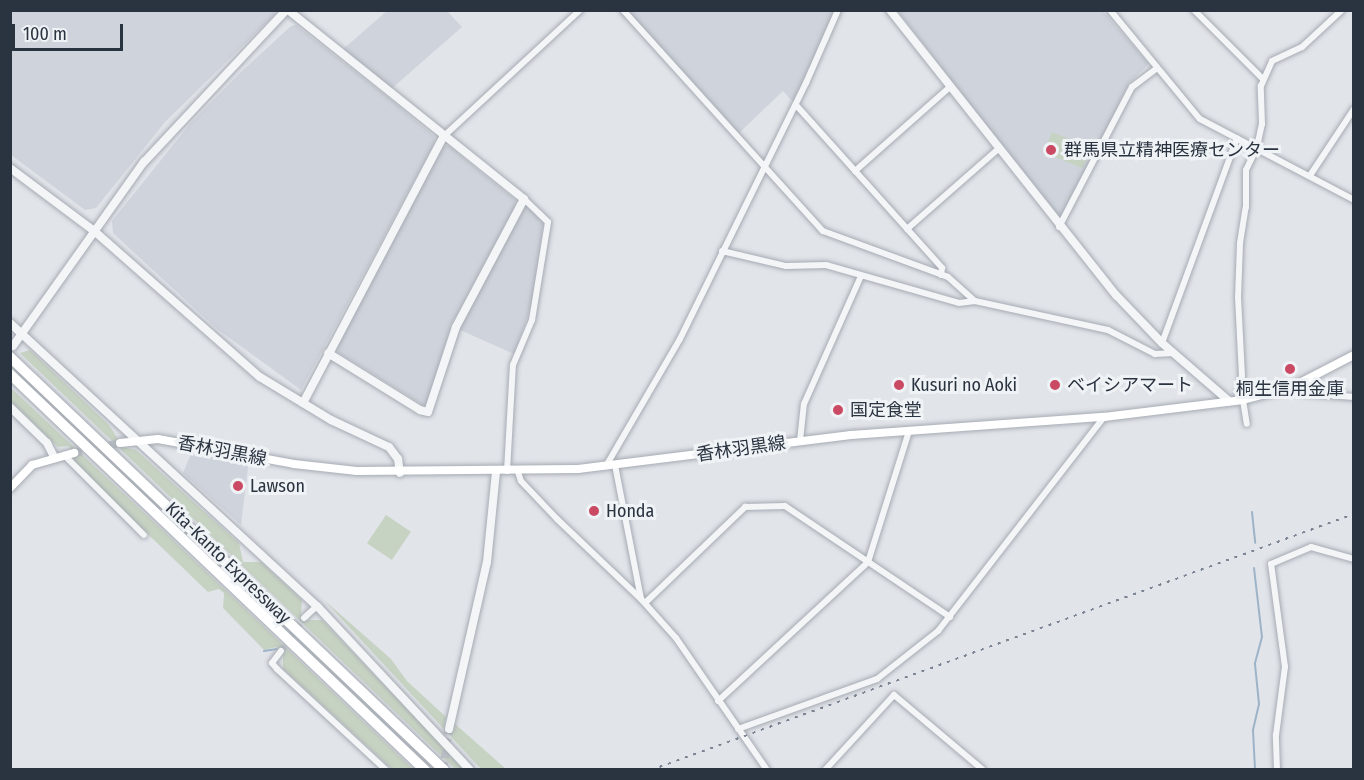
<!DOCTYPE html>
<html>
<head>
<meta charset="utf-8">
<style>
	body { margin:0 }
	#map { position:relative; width:1364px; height:780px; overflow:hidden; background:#e1e4e9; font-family:"Fira Sans Condensed","Noto Sans JP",sans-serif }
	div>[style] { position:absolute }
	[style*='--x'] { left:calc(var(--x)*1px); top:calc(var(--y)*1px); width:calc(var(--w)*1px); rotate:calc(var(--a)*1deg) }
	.built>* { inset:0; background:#cfd3db }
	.green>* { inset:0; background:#c7d3c2; transform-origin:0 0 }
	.stream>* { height:2px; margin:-1px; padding:0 1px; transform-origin:1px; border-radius:1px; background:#9db3c8 }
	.minor-tunnel>* { height:6px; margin-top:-3px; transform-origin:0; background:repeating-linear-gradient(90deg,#bcc1c7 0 6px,transparent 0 9px) }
	.tertiary-tunnel>* { height:8px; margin-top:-4px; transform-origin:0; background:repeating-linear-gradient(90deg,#bcc1c7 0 8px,transparent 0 12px) }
	.secondary-tunnel>* { height:8px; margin-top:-4px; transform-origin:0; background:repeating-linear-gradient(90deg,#bcc1c7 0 8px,transparent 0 12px) }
	.roads { filter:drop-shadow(0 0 2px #a6abb3) drop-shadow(0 0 2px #a6abb3) }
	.minor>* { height:6px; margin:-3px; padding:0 3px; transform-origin:3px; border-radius:3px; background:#f3f5f7 }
	.tertiary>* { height:8px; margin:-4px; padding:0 4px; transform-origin:4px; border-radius:4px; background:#f3f5f7 }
	.secondary>* { height:8px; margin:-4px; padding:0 4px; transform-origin:4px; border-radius:4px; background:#fff }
	.motorway>* { height:10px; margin:-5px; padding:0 5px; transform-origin:5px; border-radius:5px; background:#fff }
	.rail>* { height:2px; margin-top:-1px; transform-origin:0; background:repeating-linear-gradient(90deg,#7b8492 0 3px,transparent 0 9px) }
	.dots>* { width:16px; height:16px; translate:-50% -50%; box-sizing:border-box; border:3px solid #f0f3f6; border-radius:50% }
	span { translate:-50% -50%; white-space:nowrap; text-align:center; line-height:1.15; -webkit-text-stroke:6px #f0f3f6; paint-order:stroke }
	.poi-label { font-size:18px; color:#2a3340 }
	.left { translate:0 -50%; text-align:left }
	.street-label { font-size:18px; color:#2a3340 }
	.frame { position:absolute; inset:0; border:12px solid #2a3340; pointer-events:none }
	.scale { position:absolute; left:12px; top:24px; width:111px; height:27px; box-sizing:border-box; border:3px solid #2a3340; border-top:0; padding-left:8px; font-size:18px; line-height:21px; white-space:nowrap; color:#2a3340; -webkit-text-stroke:4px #f0f3f6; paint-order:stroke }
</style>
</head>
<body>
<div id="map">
	<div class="built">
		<i style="clip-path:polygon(11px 10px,274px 10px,275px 14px,165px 122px,96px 208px,85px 210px,11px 155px)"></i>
		<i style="clip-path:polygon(387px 11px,447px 11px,462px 27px,390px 90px,342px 50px)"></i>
		<i style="clip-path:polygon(628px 11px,834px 11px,794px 103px,783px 91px,738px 134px)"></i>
		<i style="clip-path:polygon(898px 11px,1103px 11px,1149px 64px,1129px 83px,1062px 218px,1058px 219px)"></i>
		<i style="clip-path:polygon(296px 25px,395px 103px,434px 136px,435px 142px,301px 390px,217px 329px,113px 233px,112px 221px,190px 124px,240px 73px,291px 26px)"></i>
		<i style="clip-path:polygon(443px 146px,449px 146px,514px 199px,516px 205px,451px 325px,428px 403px,423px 405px,339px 353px,337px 348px)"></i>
		<i style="clip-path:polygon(525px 205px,544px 219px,531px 307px,514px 354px,458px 329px)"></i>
		<i style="clip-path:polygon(193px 449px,249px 460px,241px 525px,183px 473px)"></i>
	</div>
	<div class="green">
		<i style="left:1052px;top:132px;width:42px;height:22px;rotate:22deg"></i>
		<i style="clip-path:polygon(30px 350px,109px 425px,123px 447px,136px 450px,239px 543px,243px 562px,261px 562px,302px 600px,301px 614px,307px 620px,322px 620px,464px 769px,455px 769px,20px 353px)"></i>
		<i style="clip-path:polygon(10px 387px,173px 540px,413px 769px,392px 769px,283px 669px,283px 653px,276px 647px,264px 650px,223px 608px,224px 593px,219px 589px,208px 592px,76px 465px,69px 446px,58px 447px,11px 401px)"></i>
		<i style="left:386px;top:515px;width:30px;height:34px;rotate:34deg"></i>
		<i style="clip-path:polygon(324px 600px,391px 659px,407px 681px,446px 717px,444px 727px,453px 731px,454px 723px,506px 769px,481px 769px)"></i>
	</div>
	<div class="stream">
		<i style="--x:1252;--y:512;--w:31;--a:84"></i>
		<i style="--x:1254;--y:568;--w:69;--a:83.4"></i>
		<i style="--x:1262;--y:637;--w:28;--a:105"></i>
		<i style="--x:1255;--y:664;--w:40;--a:84.3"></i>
		<i style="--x:1259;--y:704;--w:27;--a:103"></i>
		<i style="--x:1253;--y:730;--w:40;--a:87.1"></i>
		<i style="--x:264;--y:651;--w:13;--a:-9"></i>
	</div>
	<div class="minor-tunnel">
		<i style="--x:281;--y:651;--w:40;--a:-55.1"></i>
	</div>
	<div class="tertiary-tunnel">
		<i style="--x:443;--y:770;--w:41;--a:-81.7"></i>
	</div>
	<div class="secondary-tunnel">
		<i style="--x:74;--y:453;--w:47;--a:-12.3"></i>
	</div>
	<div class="roads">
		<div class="minor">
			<i style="--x:623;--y:10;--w:298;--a:47.9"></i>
			<i style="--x:823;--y:231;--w:133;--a:20.2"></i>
			<i style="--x:948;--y:277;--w:36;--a:42"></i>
			<i style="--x:1110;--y:10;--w:141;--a:50.5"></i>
			<i style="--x:1200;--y:119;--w:174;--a:27.7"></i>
			<i style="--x:1194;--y:10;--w:98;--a:45"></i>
			<i style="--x:796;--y:105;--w:219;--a:48.1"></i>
			<i style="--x:942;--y:268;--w:7;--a:98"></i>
			<i style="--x:443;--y:137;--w:187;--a:-42.8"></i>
			<i style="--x:855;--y:171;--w:127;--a:-41.5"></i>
			<i style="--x:1311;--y:174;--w:78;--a:-56.5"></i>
			<i style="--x:1059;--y:227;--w:158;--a:-62.5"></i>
			<i style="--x:1132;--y:87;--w:31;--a:-37"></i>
			<i style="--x:907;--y:229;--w:121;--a:-41.3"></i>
			<i style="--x:722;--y:251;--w:66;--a:13.2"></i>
			<i style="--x:786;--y:266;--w:40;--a:-1.4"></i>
			<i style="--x:826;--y:265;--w:138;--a:15.9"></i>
			<i style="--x:959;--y:303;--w:16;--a:-7"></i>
			<i style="--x:975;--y:301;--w:136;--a:12.3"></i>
			<i style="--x:1108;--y:330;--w:53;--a:27.1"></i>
			<i style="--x:1155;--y:354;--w:19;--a:-3"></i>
			<i style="--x:1162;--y:343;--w:218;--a:-69.9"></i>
			<i style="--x:1292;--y:387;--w:15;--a:23"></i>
			<i style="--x:1306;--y:393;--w:48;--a:4.8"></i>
			<i style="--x:1238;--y:400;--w:24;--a:-81"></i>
			<i style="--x:1242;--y:376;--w:78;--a:-92.9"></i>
			<i style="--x:1238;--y:298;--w:55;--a:-87.9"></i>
			<i style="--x:1240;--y:243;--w:36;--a:-81"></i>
			<i style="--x:1246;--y:207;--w:37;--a:-90"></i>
			<i style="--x:1246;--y:170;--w:25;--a:-64"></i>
			<i style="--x:1257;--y:147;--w:24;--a:-78"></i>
			<i style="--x:1262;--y:124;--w:38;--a:-92"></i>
			<i style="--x:1261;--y:86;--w:27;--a:-66"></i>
			<i style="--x:1272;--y:61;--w:33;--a:-25"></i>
			<i style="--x:1302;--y:47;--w:54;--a:-42.8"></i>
			<i style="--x:1243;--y:400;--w:24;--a:81"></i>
			<i style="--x:800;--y:441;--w:37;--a:-84"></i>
			<i style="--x:804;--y:404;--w:140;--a:-66"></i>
			<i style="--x:64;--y:455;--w:113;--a:45"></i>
			<i style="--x:615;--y:465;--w:136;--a:79"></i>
			<i style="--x:606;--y:466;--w:147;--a:-59.8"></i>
			<i style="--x:680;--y:339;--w:285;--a:-63.8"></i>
			<i style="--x:806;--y:83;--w:80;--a:-66.3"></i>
			<i style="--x:507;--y:471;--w:106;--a:-86.8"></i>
			<i style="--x:513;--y:365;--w:49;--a:-67.1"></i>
			<i style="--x:532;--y:320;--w:99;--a:-80.7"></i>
			<i style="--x:548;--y:222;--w:33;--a:-136"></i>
			<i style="--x:518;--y:472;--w:9;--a:72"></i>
			<i style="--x:521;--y:481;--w:52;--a:46.5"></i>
			<i style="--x:557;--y:519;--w:116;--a:43.6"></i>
			<i style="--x:641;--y:599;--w:52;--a:48.1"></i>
			<i style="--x:676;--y:638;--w:160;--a:55.4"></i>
			<i style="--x:645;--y:603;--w:139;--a:-43.8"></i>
			<i style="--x:745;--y:507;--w:40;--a:-1.4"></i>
			<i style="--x:785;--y:506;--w:199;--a:33.9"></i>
			<i style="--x:304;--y:618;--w:18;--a:-43"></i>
			<i style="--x:281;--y:651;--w:15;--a:127"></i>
			<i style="--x:272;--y:663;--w:8;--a:50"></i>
			<i style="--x:277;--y:669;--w:149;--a:42.8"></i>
			<i style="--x:718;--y:701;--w:205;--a:-42.8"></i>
			<i style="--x:868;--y:562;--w:137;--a:-72.6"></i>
			<i style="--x:738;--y:729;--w:148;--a:-19.8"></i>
			<i style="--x:877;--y:679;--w:78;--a:-38.2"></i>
			<i style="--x:938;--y:631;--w:271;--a:-52.2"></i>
			<i style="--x:825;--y:770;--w:102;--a:-47.4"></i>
			<i style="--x:894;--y:695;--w:116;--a:40.1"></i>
			<i style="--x:1277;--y:770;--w:35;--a:-92"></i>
			<i style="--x:1276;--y:735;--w:69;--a:-82.5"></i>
			<i style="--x:1285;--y:667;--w:104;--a:-97.7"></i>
			<i style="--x:1271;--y:564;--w:43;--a:-23"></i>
			<i style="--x:1311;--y:547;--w:45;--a:15.6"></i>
		</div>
		<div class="tertiary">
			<i style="--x:288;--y:10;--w:302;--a:38.7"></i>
			<i style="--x:524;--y:199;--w:145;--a:118"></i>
			<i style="--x:456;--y:327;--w:89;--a:108.2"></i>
			<i style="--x:428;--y:412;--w:8;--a:-166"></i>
			<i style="--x:420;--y:410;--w:108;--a:-148.2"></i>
			<i style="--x:890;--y:10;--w:364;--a:51.6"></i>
			<i style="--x:1116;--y:295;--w:66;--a:46.2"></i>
			<i style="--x:1162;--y:343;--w:89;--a:40.9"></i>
			<i style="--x:10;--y:168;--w:104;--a:36.8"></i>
			<i style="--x:93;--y:230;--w:222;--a:41.4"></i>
			<i style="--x:260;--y:377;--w:83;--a:31.2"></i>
			<i style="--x:331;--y:420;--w:64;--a:25"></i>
			<i style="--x:389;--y:447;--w:15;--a:53"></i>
			<i style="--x:398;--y:459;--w:14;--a:82"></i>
			<i style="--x:10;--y:323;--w:418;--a:42.7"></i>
			<i style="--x:317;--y:606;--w:224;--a:47"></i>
			<i style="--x:13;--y:346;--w:226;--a:-54.6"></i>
			<i style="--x:144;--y:162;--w:208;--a:-46.9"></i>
			<i style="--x:303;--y:403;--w:301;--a:-62.2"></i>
			<i style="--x:10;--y:407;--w:52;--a:44.2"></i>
			<i style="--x:47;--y:443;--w:16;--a:63"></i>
			<i style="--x:449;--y:729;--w:171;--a:-77.2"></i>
			<i style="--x:487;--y:562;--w:90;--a:-84.3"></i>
		</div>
		<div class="secondary">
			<i style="--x:120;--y:443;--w:38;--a:-6"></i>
			<i style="--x:158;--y:439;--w:138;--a:10.4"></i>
			<i style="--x:294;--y:464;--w:63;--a:6.3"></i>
			<i style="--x:357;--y:471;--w:221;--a:-0.5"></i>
			<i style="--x:578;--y:469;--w:275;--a:-7.1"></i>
			<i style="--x:851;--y:435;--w:254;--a:-4.1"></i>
			<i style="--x:1104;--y:417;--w:140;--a:-7"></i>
			<i style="--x:1243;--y:400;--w:51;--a:-14.9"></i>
			<i style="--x:1292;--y:387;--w:70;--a:-27.3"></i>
			<i style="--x:10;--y:488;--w:32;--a:-46"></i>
			<i style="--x:32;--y:465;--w:44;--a:-15.9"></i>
		</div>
		<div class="motorway">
			<i style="--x:10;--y:357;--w:599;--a:43.58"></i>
			<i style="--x:10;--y:374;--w:574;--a:43.66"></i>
		</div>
	</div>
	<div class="rail">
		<i style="--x:651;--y:770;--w:748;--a:-20.01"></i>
	</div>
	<div class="dots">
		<i style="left:1051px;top:150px;background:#ca4a63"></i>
		<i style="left:1290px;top:369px;background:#ca4a63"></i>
		<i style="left:899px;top:385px;background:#ca4a63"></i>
		<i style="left:1055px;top:385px;background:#ca4a63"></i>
		<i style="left:838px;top:410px;background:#ca4a63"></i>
		<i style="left:238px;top:486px;background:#ca4a63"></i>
		<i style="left:594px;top:511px;background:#ca4a63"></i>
	</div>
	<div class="poi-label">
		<span class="left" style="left:1064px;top:150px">群馬県立精神医療センター</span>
		<span class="left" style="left:911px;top:385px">Kusuri no Aoki</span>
		<span class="left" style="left:1067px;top:385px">ベイシアマート</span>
		<span style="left:1290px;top:389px">桐生信用金庫</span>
		<span class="left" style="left:850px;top:410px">国定食堂</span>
		<span class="left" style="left:250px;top:486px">Lawson</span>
		<span class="left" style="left:606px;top:511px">Honda</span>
	</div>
	<div class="street-label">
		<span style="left:741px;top:449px;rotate:-8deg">香林羽黒線</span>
		<span style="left:222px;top:451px;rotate:11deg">香林羽黒線</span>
		<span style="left:228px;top:563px;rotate:44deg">Kita-Kanto Expressway</span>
	</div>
	<div class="frame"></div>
	<div class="scale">100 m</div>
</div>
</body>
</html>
